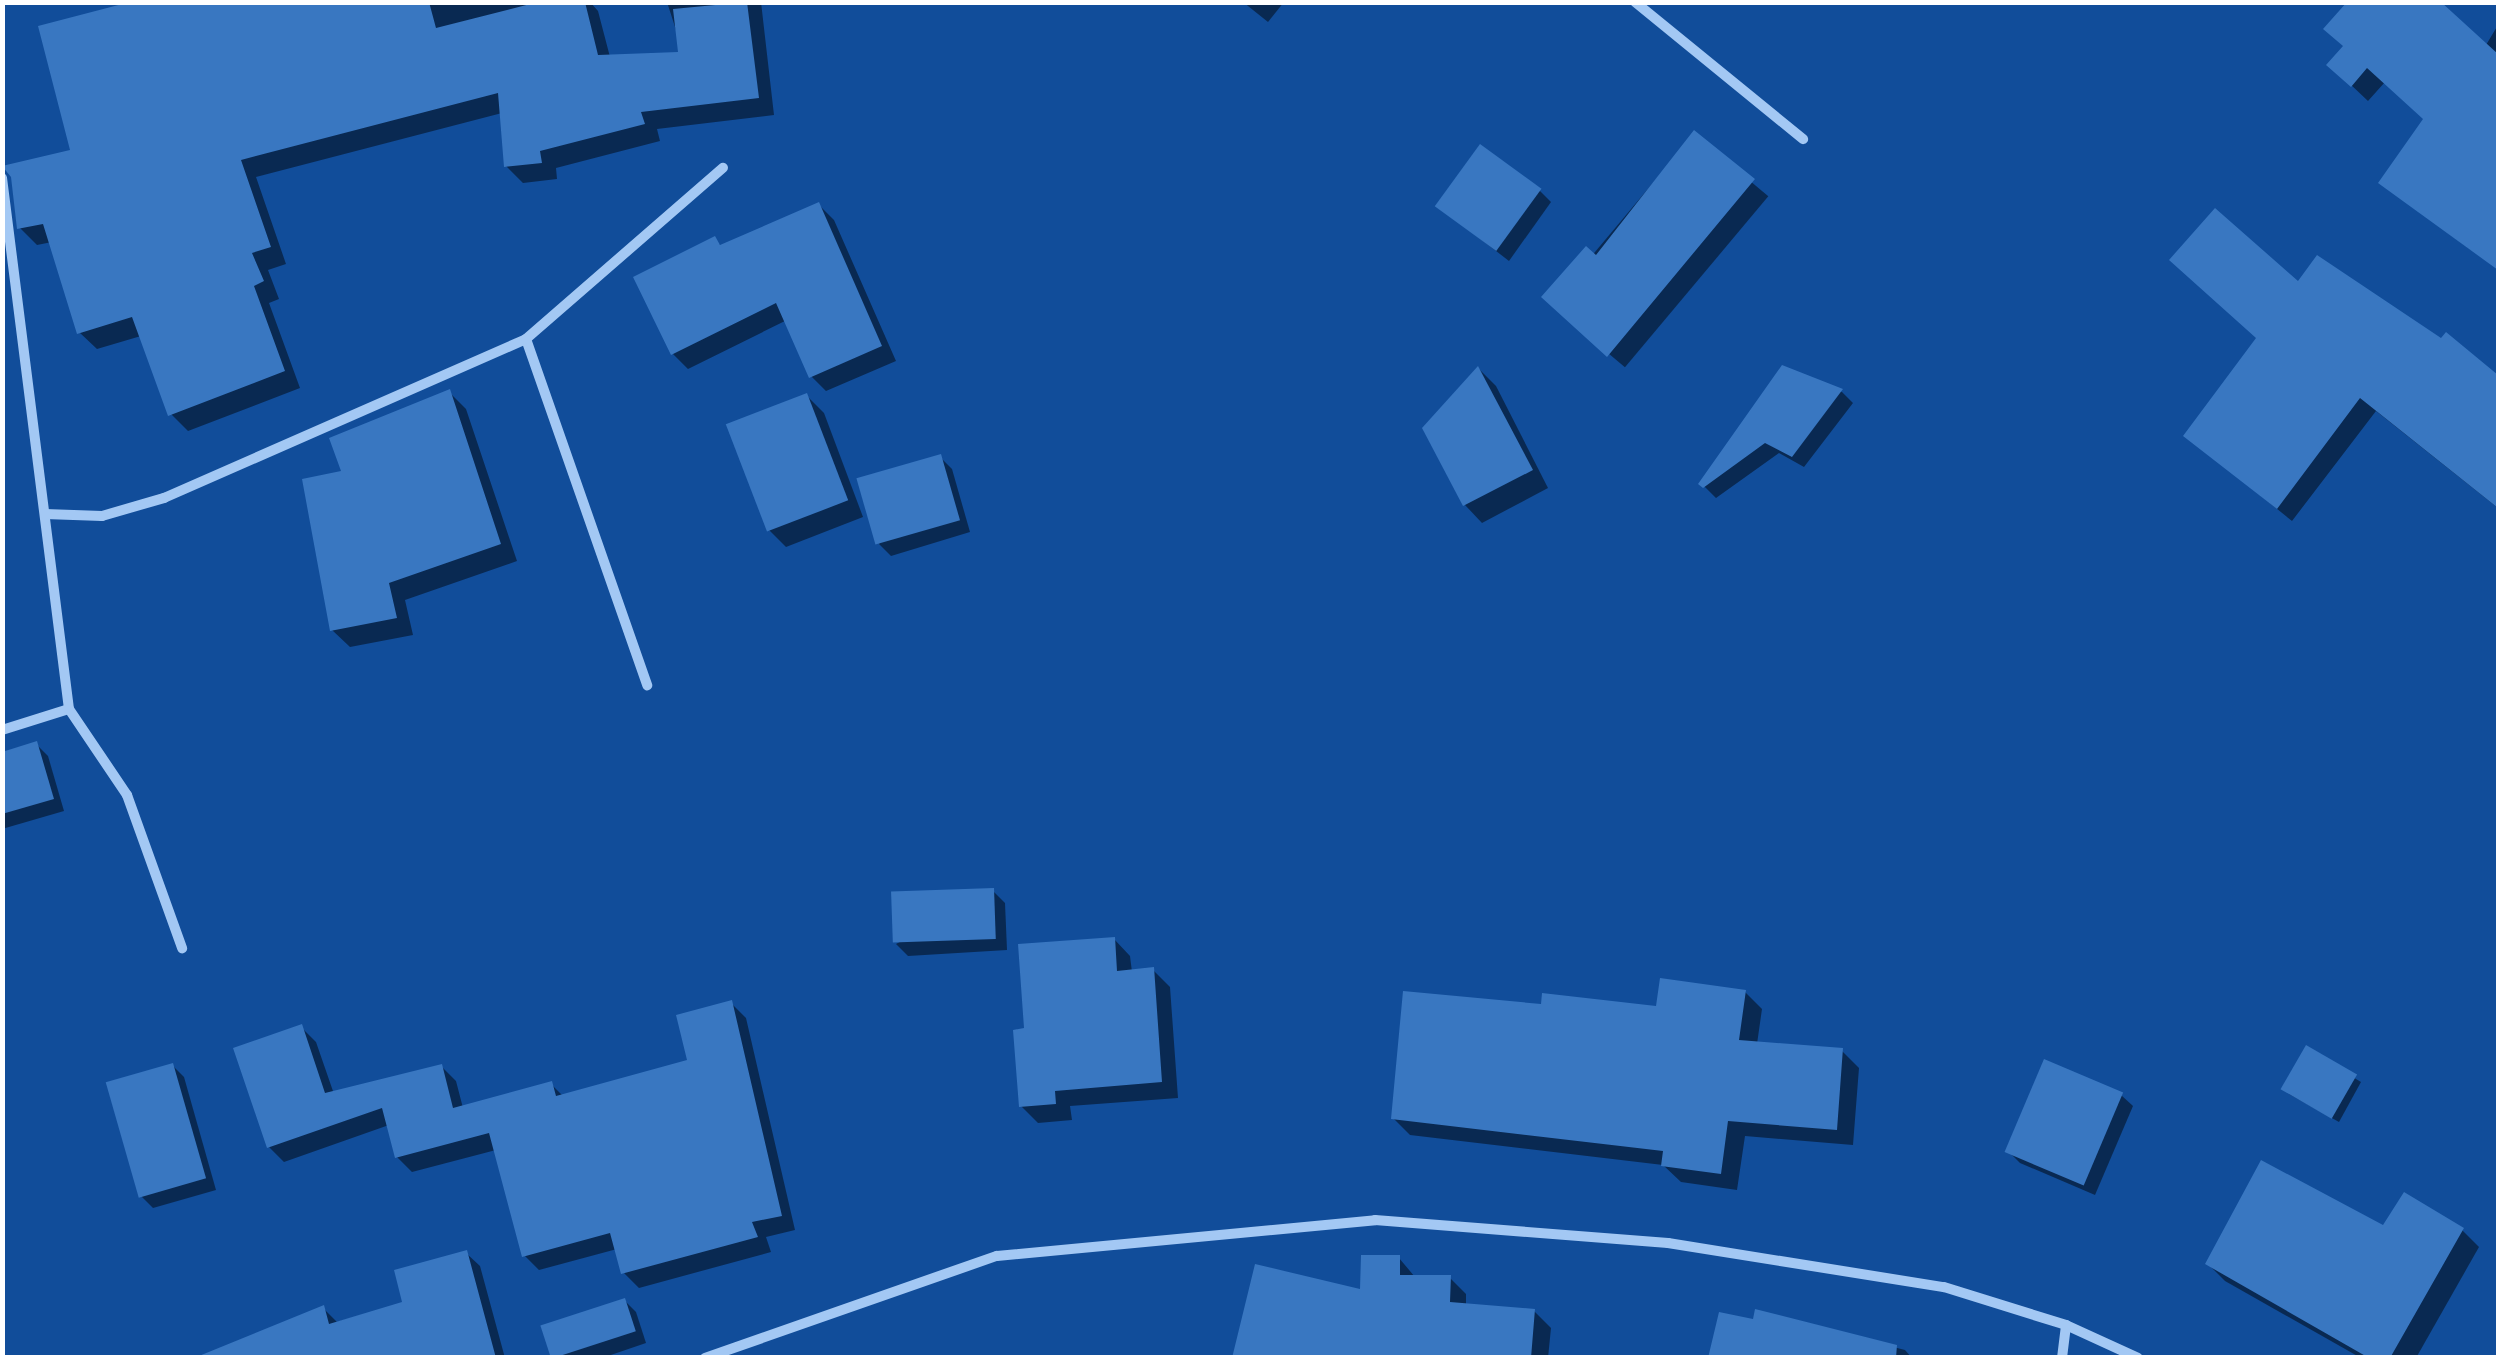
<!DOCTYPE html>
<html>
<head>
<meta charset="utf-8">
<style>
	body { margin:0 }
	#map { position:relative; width:2501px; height:1360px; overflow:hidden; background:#114d9a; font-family:Figtree,sans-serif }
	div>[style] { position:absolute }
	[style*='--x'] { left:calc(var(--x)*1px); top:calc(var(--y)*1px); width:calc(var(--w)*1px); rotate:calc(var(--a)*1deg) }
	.shadow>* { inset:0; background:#0007; transform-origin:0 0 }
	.building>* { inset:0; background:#3977c1; transform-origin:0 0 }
	.street>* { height:10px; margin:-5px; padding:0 5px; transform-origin:5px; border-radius:5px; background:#a3c8f4 }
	span { translate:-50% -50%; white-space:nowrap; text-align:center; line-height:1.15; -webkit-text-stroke:8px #114d9a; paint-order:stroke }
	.frame { position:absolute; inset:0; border:5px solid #fff; pointer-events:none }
</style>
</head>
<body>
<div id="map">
	<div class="shadow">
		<i style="clip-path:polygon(140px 2px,590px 2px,598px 11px,610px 57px,684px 55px,667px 2px,761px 2px,774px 115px,657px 129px,660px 141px,556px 168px,557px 179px,523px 183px,506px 166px,502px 113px,256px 177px,286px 264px,268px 270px,279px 299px,269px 303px,300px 388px,188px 431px,171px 414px,141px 336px,97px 349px,79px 332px,52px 242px,37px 245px,20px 228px,73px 152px)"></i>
		<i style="clip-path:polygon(1243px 2px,1284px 2px,1268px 22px)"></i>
		<i style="clip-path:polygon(2498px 25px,2498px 206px,2471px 250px,2381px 183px,2425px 120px,2385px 82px,2368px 101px,2330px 65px,2486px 45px)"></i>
		<i style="left:1694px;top:134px;width:97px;height:223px;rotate:40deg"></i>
		<i style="clip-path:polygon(1540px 191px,1551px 202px,1509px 261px,1438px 206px)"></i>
		<i style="clip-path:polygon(819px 205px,834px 220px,896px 361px,826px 391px,811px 376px,787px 320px,688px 369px,673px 354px,714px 239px,722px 247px)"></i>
		<i style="clip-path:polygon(2298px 284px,2441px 341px,2446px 335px,2498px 378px,2498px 508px,2376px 411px,2292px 521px,2187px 436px)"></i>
		<i style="clip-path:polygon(1783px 368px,1842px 392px,1853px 403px,1804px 467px,1779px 453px,1716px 498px,1702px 484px)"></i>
		<i style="clip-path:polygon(1479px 369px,1496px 386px,1548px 488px,1482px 523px,1465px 505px)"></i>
		<i style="clip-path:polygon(449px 392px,466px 409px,517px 561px,405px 600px,413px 635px,350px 647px,332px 630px,344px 473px)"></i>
		<i style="clip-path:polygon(806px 395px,824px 413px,863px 517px,786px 547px,769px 530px)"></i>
		<i style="clip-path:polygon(940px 457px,952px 469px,970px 532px,891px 556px,879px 544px)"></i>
		<i style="clip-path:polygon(36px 744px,48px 756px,64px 811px,2px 829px,2px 754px)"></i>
		<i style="clip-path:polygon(993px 891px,1005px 903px,1007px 950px,908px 956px,896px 944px)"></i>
		<i style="clip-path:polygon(1114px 939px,1130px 956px,1132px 972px,1153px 970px,1170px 987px,1178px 1098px,1070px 1106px,1072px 1120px,1038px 1123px,1021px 1106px,1027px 1031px)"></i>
		<i style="clip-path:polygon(1745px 992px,1762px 1009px,1757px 1044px,1842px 1051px,1859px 1068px,1853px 1145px,1745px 1136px,1737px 1190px,1681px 1182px,1663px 1165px,1410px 1135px,1393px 1118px,1543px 1006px,1659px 1008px)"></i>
		<i style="clip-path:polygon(731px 1003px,746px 1018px,795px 1230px,766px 1237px,771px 1252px,639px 1288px,624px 1273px,617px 1249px,539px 1270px,524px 1255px,496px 1150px,412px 1172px,397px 1157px,389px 1125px,284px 1162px,269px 1147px,236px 1050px,301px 1027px,316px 1042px,334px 1094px,441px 1066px,456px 1081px,463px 1108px,551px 1084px,564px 1097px,690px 1062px)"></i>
		<i style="clip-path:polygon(2306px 1049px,2361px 1082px,2339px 1122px,2289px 1094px)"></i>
		<i style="clip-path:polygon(173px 1066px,184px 1077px,216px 1190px,153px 1208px,141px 1196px)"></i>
		<i style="clip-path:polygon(2121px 1095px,2133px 1106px,2095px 1195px,2020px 1163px,2008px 1151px)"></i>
		<i style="clip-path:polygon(2384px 1228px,2462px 1230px,2479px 1247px,2416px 1358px,2361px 1358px,2225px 1281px,2208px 1264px)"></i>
		<i style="clip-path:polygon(466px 1253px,480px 1266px,505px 1358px,200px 1358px,323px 1308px,337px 1322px,405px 1303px)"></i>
		<i style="clip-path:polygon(1399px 1258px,1415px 1277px,1450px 1278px,1466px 1294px,1466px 1306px,1534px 1311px,1551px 1328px,1548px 1358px,1234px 1358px,1363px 1292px)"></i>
		<i style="clip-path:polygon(624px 1300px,636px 1312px,646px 1343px,602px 1358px,555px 1358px,545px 1327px)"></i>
		<i style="clip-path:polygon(1757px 1312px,1905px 1350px,1912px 1358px,1711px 1358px,1754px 1322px)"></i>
	</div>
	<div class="building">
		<i style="clip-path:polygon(130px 2px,429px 2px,436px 28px,538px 2px,585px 2px,598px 55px,678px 52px,673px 9px,747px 2px,759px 98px,641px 112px,645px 124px,540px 151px,542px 163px,504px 167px,498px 93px,241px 160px,271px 247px,252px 253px,264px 281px,254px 286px,285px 371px,168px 416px,132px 317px,77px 334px,43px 224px,17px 229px,11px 177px,2px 166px,70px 150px,38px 26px)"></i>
		<i style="clip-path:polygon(2347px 2px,2441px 2px,2498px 54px,2498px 270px,2378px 183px,2423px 119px,2367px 68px,2351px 87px,2326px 65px,2343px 46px,2323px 29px)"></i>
		<i style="clip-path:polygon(1694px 130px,1755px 179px,1607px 357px,1541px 297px,1586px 246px,1596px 255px)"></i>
		<i style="left:1480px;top:144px;width:76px;height:77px;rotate:36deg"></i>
		<i style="clip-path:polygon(819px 202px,882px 346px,809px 378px,776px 303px,671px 355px,633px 277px,715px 236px,720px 245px)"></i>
		<i style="clip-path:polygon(2215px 208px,2298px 281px,2317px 255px,2441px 338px,2446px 332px,2498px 375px,2498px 508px,2360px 398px,2277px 509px,2183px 436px,2256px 338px,2169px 260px)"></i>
		<i style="clip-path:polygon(1782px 365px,1843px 389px,1792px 457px,1765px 443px,1703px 488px,1698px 484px)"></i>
		<i style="clip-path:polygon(1478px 366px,1533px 470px,1463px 506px,1422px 428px)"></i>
		<i style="clip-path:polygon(450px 389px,501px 544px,389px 583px,397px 618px,330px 631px,302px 479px,341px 471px,329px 438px)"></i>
		<i style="left:807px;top:393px;width:115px;height:87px;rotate:69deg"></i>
		<i style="left:941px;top:454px;width:69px;height:88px;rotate:74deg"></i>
		<i style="clip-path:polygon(37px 741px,54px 799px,2px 814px,2px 752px)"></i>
		<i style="left:994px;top:888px;width:51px;height:103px;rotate:88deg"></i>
		<i style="clip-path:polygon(1115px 937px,1117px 971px,1154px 967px,1162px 1082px,1055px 1091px,1056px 1104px,1019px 1107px,1013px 1030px,1024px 1028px,1018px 944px)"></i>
		<i style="clip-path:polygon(1660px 978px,1746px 990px,1739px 1040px,1843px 1048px,1837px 1130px,1728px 1121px,1721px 1174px,1661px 1166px,1663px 1151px,1391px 1119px,1403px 991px,1541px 1004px,1542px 993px,1656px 1006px)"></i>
		<i style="clip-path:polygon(732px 1000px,782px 1216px,752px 1222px,758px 1237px,621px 1274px,610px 1233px,522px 1257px,489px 1133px,395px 1158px,382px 1108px,267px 1148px,233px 1048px,302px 1024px,325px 1093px,442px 1064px,453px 1108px,552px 1081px,556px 1096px,687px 1060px,676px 1015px)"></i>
		<i style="left:2306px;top:1045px;width:59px;height:51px;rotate:30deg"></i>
		<i style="left:2044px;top:1059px;width:86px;height:101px;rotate:23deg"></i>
		<i style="left:173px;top:1063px;width:120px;height:70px;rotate:74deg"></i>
		<i style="clip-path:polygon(2261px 1160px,2383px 1225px,2404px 1192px,2464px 1228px,2390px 1358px,2369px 1358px,2205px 1264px)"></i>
		<i style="clip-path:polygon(467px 1250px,496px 1358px,194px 1358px,324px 1305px,329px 1324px,402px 1302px,394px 1270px)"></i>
		<i style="clip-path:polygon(1361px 1255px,1400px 1255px,1400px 1275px,1451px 1275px,1450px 1302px,1535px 1309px,1531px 1358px,1232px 1358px,1255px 1264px,1360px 1289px)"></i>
		<i style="left:625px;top:1298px;width:35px;height:89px;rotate:72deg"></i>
		<i style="clip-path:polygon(1755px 1309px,1897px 1345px,1896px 1358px,1708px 1358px,1719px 1312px,1753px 1319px)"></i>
	</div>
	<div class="street">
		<i style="--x:1635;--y:2;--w:217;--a:39.2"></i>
		<i style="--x:2;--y:178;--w:535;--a:82.81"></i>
		<i style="--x:526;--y:339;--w:367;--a:70.7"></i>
		<i style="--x:45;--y:514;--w:57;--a:2"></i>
		<i style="--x:102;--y:516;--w:65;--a:-16.2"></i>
		<i style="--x:164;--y:498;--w:395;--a:-23.7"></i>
		<i style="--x:526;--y:339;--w:261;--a:-41"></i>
		<i style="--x:2;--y:730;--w:70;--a:-17.4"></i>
		<i style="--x:69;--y:709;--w:104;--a:56"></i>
		<i style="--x:127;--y:795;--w:163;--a:70.2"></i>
		<i style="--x:705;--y:1358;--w:309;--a:-19.3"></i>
		<i style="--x:997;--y:1256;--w:380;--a:-5.4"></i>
		<i style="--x:1375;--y:1220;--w:294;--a:4.5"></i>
		<i style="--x:1668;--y:1243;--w:279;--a:9.1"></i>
		<i style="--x:1944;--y:1287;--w:128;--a:17.3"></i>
		<i style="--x:2066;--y:1325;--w:79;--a:24.6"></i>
		<i style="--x:2062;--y:1358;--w:33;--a:-83"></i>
	</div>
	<div class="frame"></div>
</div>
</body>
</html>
